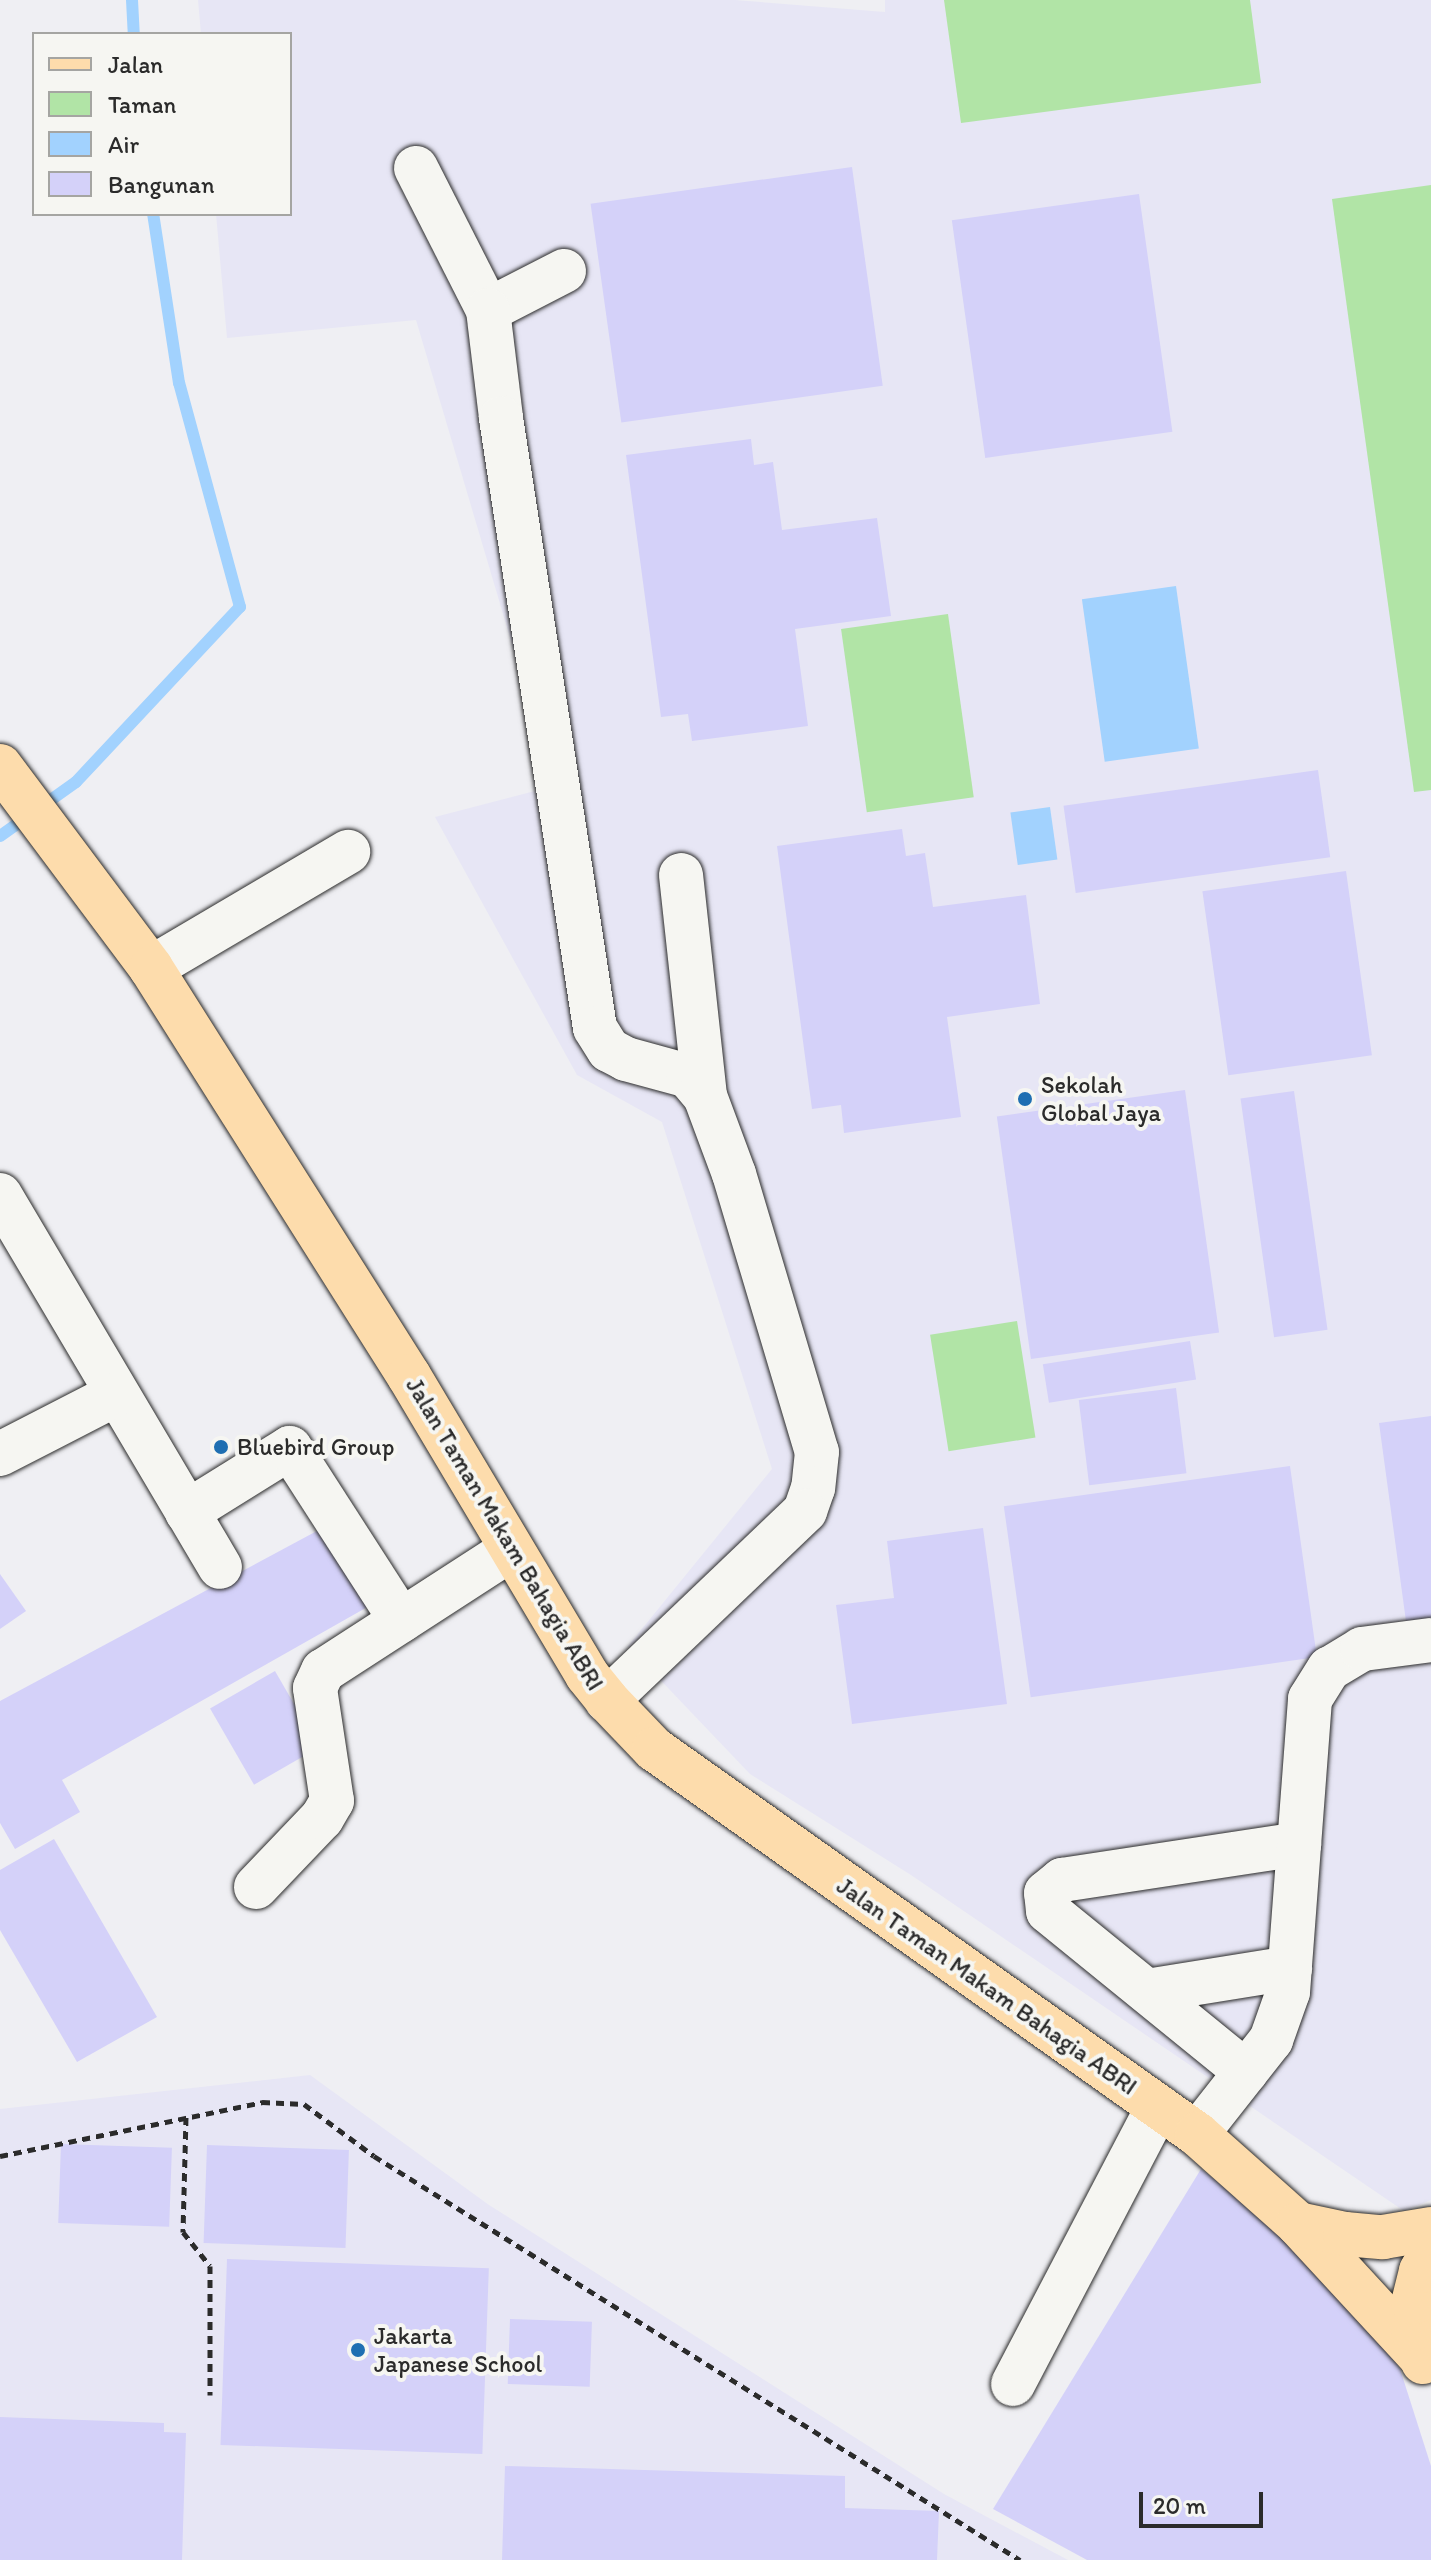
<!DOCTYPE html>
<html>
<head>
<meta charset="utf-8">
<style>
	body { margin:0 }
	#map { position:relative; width:1431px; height:2560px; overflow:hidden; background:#efeff3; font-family:Itim,sans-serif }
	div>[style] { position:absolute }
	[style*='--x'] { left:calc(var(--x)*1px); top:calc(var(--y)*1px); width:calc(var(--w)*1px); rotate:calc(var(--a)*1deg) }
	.built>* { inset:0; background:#e7e6f5 }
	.green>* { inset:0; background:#b1e4a6; transform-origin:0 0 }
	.water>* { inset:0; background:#a2d2fe; transform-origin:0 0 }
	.stream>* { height:12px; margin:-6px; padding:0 6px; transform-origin:6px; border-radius:6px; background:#a2d2fe }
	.building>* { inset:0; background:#d4d1f9; transform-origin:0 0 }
	.path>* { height:5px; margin-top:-2.5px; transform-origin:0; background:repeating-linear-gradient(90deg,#2b2b2b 0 8px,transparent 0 14px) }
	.roads { filter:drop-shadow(0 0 2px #2b2b2b) drop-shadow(0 0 2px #2b2b2b) }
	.minor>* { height:44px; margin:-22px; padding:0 22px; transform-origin:22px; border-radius:22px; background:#f6f6f2 }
	.major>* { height:44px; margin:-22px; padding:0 22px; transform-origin:22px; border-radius:22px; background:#fddcac }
	.dots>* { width:22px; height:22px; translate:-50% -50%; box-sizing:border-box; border:4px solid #f6f6f2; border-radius:50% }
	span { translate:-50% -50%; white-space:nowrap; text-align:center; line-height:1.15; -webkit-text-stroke:8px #f6f6f2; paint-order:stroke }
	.poi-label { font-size:24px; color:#2b2b2b }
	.left { translate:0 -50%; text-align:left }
	.street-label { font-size:24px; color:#2b2b2b }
	.legend { position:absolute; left:32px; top:32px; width:260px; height:184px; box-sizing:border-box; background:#f6f6f2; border:2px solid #a5a5a2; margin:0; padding:10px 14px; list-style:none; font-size:24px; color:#2b2b2b }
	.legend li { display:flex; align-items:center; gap:16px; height:40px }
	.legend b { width:40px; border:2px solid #a5a5a2 }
	.scale { position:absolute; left:1139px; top:2492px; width:124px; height:36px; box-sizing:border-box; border:4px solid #2b2b2b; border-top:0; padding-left:10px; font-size:24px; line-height:28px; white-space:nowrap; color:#2b2b2b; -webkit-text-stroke:6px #f6f6f2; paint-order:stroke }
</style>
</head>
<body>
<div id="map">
	<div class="built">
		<i style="clip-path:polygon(198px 0,735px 0,885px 12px,885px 0,1431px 0,1431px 2200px,1404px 2211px,911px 1875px,750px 1774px,628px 1646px,772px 1469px,662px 1122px,577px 1075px,435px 817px,554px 786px,416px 320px,227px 338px,216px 214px,290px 214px,290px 34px,201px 34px)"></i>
		<i style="clip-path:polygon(310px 2075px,489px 2205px,944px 2494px,1068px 2560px,0 2560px,0 2109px)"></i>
	</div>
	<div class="green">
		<i style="clip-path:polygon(944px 0,1250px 0,1261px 83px,961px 123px)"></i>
		<i style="clip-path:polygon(1431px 185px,1431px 790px,1414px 792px,1332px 199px)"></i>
		<i style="left:948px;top:614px;width:185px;height:108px;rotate:82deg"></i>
		<i style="left:1017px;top:1321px;width:118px;height:88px;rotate:81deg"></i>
	</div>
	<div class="water">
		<i style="left:1176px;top:586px;width:164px;height:95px;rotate:82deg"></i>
		<i style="left:1050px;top:807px;width:53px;height:40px;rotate:82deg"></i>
	</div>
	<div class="stream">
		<i style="--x:132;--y:0;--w:34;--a:87"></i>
		<i style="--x:0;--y:836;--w:93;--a:-35.4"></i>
		<i style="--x:76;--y:782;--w:240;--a:-46.9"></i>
		<i style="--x:240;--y:607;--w:232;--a:-105.2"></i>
		<i style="--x:179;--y:383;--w:171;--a:-98.7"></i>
	</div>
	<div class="building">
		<i style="left:852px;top:167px;width:221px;height:264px;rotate:82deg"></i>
		<i style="left:1139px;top:194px;width:240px;height:189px;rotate:82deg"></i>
		<i style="clip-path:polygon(751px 439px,754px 465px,773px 462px,782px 530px,877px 518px,891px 616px,795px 629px,808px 726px,692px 741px,688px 714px,661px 717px,626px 455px)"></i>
		<i style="left:1318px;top:770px;width:88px;height:257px;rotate:82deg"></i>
		<i style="clip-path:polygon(902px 829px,906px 856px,925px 853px,933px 907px,1026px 895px,1040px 1004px,947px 1017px,961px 1117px,844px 1133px,841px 1105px,812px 1109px,777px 846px)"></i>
		<i style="left:1346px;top:871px;width:186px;height:145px;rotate:82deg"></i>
		<i style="left:1185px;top:1090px;width:245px;height:190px;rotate:82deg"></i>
		<i style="left:1294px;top:1091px;width:241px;height:54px;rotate:82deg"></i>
		<i style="left:1190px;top:1341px;width:39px;height:149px;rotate:81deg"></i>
		<i style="left:1176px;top:1388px;width:86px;height:98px;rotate:83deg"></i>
		<i style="clip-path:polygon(1431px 1416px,1431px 1633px,1408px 1636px,1379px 1423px)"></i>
		<i style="left:1290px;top:1466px;width:193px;height:289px;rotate:82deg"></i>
		<i style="clip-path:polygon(328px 1525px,378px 1601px,62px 1780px,80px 1812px,15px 1849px,0 1823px,0 1701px)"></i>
		<i style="clip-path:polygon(983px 1528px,1007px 1704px,852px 1724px,836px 1605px,894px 1598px,887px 1541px)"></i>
		<i style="clip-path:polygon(0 1574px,26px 1611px,0 1629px)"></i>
		<i style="left:275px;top:1671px;width:88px;height:75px;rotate:60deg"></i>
		<i style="clip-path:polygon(54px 1839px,157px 2017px,77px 2062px,0 1930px,0 1870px)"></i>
		<i style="left:61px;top:2144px;width:111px;height:79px;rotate:2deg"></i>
		<i style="left:207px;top:2145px;width:142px;height:98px;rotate:2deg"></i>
		<i style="clip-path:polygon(1201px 2169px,1291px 2239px,1368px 2320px,1400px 2369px,1431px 2466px,1431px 2560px,1087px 2560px,993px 2509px)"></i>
		<i style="left:227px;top:2259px;width:262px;height:186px;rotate:2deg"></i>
		<i style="left:510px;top:2319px;width:82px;height:65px;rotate:2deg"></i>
		<i style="clip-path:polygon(0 2417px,164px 2423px,164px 2432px,186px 2433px,182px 2560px,0 2560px)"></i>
		<i style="clip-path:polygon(505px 2466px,845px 2476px,845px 2508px,939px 2511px,937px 2560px,502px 2560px)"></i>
	</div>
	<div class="path">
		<i style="--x:186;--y:2117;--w:115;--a:91.5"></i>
		<i style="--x:183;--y:2232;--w:43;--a:51.5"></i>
		<i style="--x:210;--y:2266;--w:129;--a:90"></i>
		<i style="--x:0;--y:2156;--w:268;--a:-11.6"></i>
		<i style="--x:262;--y:2102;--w:42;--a:2.7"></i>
		<i style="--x:304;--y:2104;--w:87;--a:36.6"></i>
		<i style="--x:374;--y:2156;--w:762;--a:32.02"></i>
	</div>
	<div class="roads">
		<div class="minor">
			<i style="--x:416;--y:168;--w:159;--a:63.1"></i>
			<i style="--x:564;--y:271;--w:85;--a:152.8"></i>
			<i style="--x:488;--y:310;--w:109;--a:83.1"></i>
			<i style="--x:501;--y:418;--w:617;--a:81.24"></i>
			<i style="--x:595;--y:1028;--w:26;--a:58"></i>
			<i style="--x:609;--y:1050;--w:19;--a:28"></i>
			<i style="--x:626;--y:1059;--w:64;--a:15.3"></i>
			<i style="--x:688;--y:1076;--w:26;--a:50"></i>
			<i style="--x:705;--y:1096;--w:83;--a:69.6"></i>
			<i style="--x:734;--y:1174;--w:290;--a:73.4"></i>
			<i style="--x:817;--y:1452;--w:36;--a:96"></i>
			<i style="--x:813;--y:1488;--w:24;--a:109"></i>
			<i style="--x:805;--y:1511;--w:274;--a:136.3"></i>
			<i style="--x:681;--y:875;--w:222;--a:83.8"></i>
			<i style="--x:151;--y:968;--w:229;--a:-30.5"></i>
			<i style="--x:0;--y:1195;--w:432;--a:59.4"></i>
			<i style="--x:0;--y:1454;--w:129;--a:-27.2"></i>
			<i style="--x:187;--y:1512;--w:121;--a:-31.9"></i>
			<i style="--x:290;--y:1448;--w:205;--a:57.2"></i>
			<i style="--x:256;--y:1887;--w:95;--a:-46.3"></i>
			<i style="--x:322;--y:1818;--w:20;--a:-60"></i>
			<i style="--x:332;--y:1801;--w:114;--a:-98.6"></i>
			<i style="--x:315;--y:1688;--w:19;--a:-65"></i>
			<i style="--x:323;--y:1671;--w:223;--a:-32.9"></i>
			<i style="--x:1147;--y:1991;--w:145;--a:-9.1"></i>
			<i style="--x:1246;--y:2072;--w:255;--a:-140.9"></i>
			<i style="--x:1048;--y:1911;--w:18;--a:-96"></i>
			<i style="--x:1046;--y:1893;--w:21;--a:-39"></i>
			<i style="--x:1062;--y:1880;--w:240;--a:-8.6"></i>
			<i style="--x:1197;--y:2134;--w:120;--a:-51.8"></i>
			<i style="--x:1271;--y:2040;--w:51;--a:-70.5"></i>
			<i style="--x:1288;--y:1992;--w:294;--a:-85.7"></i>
			<i style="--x:1310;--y:1699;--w:36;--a:-58"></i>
			<i style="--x:1329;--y:1669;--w:39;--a:-31"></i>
			<i style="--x:1362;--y:1649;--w:70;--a:-7.4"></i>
			<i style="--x:1013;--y:2384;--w:313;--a:-62.4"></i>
		</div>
		<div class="major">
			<i style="--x:0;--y:766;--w:252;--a:53.2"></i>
			<i style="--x:151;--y:968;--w:483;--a:57.7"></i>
			<i style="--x:409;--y:1376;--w:348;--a:59.2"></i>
			<i style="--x:587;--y:1675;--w:32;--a:51"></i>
			<i style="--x:607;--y:1700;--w:68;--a:46.2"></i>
			<i style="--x:654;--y:1749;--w:666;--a:35.34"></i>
			<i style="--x:1197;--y:2134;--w:135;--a:41.7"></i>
			<i style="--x:1298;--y:2224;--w:178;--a:47.3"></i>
			<i style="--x:1298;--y:2224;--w:48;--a:12"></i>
			<i style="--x:1345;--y:2234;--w:38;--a:5"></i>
			<i style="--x:1383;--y:2237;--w:49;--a:-9.5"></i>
			<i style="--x:1423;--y:2362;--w:34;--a:-107"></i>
			<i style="--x:1413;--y:2329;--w:26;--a:-90"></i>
			<i style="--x:1413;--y:2303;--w:33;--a:-76"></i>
			<i style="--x:1421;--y:2271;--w:21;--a:-61"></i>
		</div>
	</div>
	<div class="dots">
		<i style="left:1025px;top:1099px;background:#1f6fb2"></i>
		<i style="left:221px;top:1447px;background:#1f6fb2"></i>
		<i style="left:358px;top:2350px;background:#1f6fb2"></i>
	</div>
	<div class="poi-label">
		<span class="left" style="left:1041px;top:1099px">Sekolah<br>Global Jaya</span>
		<span class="left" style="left:237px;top:1447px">Bluebird Group</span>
		<span class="left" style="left:374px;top:2350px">Jakarta<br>Japanese School</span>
	</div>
	<div class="street-label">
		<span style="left:505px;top:1534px;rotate:59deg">Jalan Taman Makam Bahagia ABRI</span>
		<span style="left:987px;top:1986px;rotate:35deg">Jalan Taman Makam Bahagia ABRI</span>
	</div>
	<ul class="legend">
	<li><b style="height:10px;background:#fddcac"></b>Jalan</li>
	<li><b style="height:22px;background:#b1e4a6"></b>Taman</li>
	<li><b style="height:22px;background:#a2d2fe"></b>Air</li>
	<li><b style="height:22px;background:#d4d1f9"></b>Bangunan</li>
	</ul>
	<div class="scale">20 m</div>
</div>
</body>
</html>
